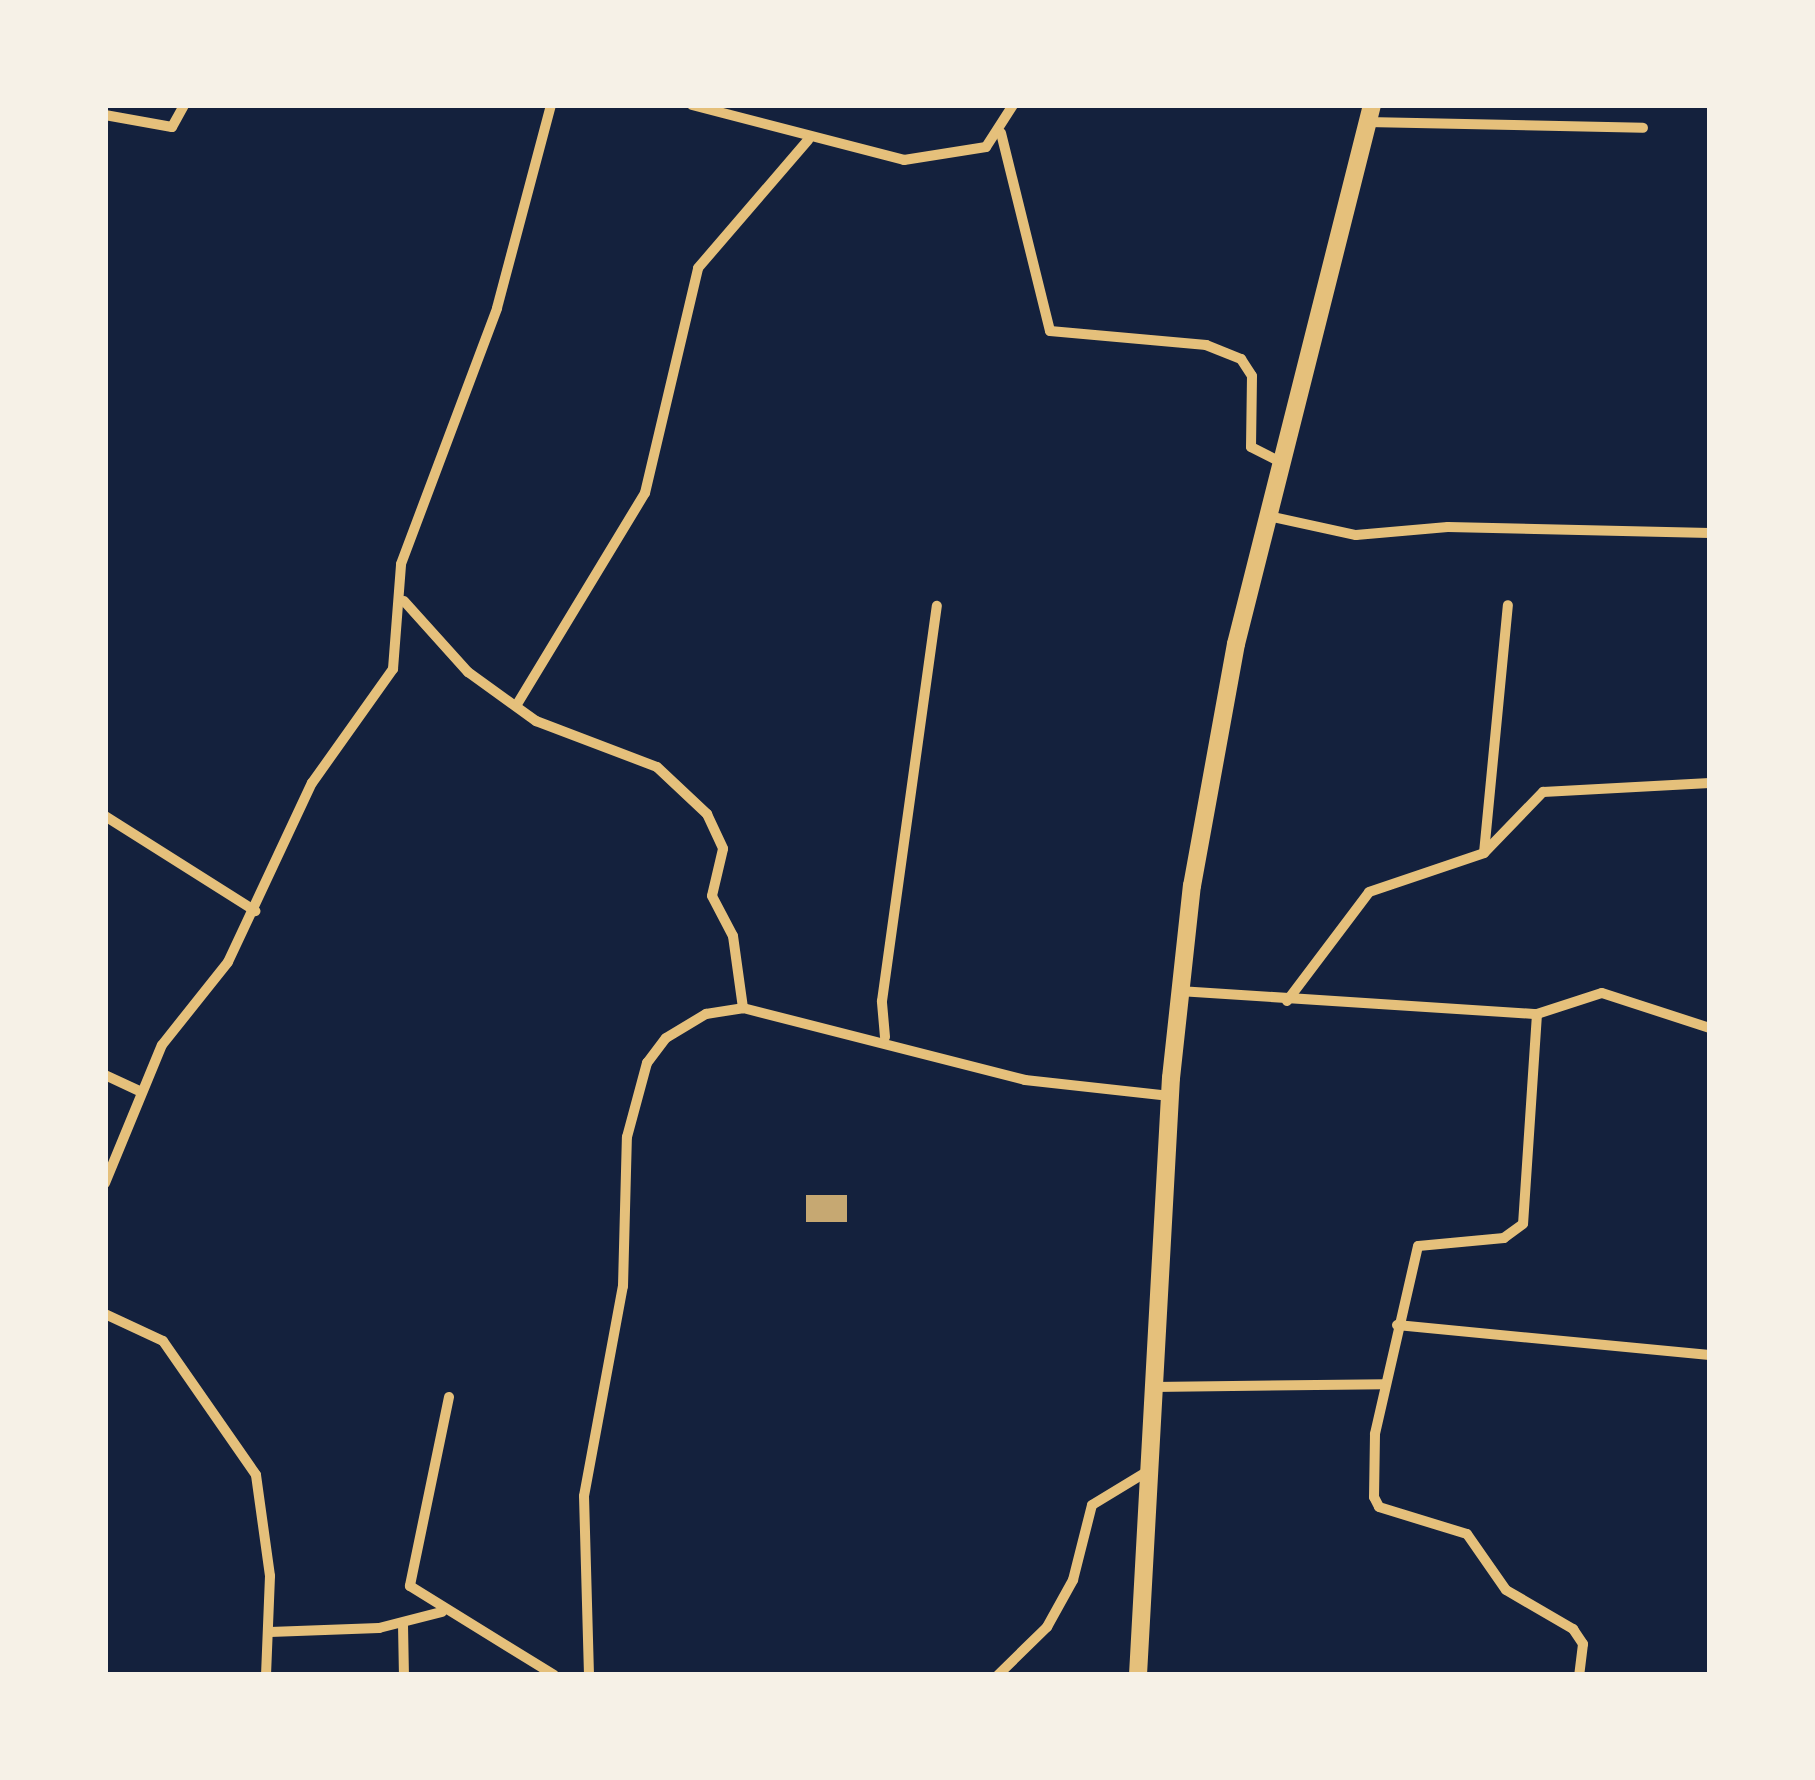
<!DOCTYPE html>
<html>
<head>
<meta charset="utf-8">
<style>
	body { margin:0 }
	#map { position:relative; width:1815px; height:1780px; overflow:hidden; background:#14213d; font-family:"Fira Sans Condensed",sans-serif }
	div>[style] { position:absolute }
	[style*='--x'] { left:calc(var(--x)*1px); top:calc(var(--y)*1px); width:calc(var(--w)*1px); rotate:calc(var(--a)*1deg) }
	.building>* { inset:0; background:#c6a872; transform-origin:0 0 }
	.minor>* { height:10px; margin:-5px; padding:0 5px; transform-origin:5px; border-radius:5px; background:#e5c07b }
	.trunk>* { height:18px; margin:-9px; padding:0 9px; transform-origin:9px; border-radius:9px; background:#e5c07b }
	span { translate:-50% -50%; white-space:nowrap; text-align:center; line-height:1.15; -webkit-text-stroke:10px #f6f1e7; paint-order:stroke }
	.frame { position:absolute; inset:0; border:108px solid #f6f1e7; pointer-events:none }
</style>
</head>
<body>
<div id="map">
	<div class="building">
		<i style="left:806px;top:1195px;width:41px;height:27px"></i>
	</div>
	<div class="minor">
		<i style="--x:692;--y:105;--w:219;--a:14.5"></i>
		<i style="--x:904;--y:160;--w:83;--a:-9"></i>
		<i style="--x:986;--y:147;--w:50;--a:-57.3"></i>
		<i style="--x:105;--y:115;--w:68;--a:10.2"></i>
		<i style="--x:172;--y:127;--w:25;--a:-61"></i>
		<i style="--x:1367;--y:122;--w:276;--a:1.2"></i>
		<i style="--x:1001;--y:133;--w:204;--a:76.1"></i>
		<i style="--x:1050;--y:331;--w:157;--a:5.1"></i>
		<i style="--x:1206;--y:345;--w:38;--a:22"></i>
		<i style="--x:1241;--y:359;--w:20;--a:57"></i>
		<i style="--x:1252;--y:376;--w:71;--a:90.8"></i>
		<i style="--x:1251;--y:447;--w:34;--a:27"></i>
		<i style="--x:1268;--y:516;--w:90;--a:12.2"></i>
		<i style="--x:1356;--y:535;--w:92;--a:-5"></i>
		<i style="--x:1448;--y:527;--w:262;--a:1.3"></i>
		<i style="--x:404;--y:601;--w:96;--a:48"></i>
		<i style="--x:468;--y:672;--w:84;--a:35.8"></i>
		<i style="--x:536;--y:721;--w:129;--a:20.8"></i>
		<i style="--x:657;--y:767;--w:69;--a:43.2"></i>
		<i style="--x:707;--y:814;--w:38;--a:65"></i>
		<i style="--x:723;--y:849;--w:48;--a:103.2"></i>
		<i style="--x:712;--y:896;--w:45;--a:62.3"></i>
		<i style="--x:733;--y:936;--w:73;--a:82.1"></i>
		<i style="--x:516;--y:706;--w:249;--a:-58.8"></i>
		<i style="--x:645;--y:493;--w:231;--a:-76.7"></i>
		<i style="--x:698;--y:268;--w:169;--a:-49.3"></i>
		<i style="--x:105;--y:816;--w:178;--a:32.3"></i>
		<i style="--x:1484;--y:853;--w:249;--a:-84.5"></i>
		<i style="--x:1179;--y:991;--w:359;--a:3.7"></i>
		<i style="--x:1537;--y:1014;--w:68;--a:-17.9"></i>
		<i style="--x:1602;--y:993;--w:114;--a:18"></i>
		<i style="--x:1287;--y:1001;--w:136;--a:-53"></i>
		<i style="--x:1369;--y:892;--w:121;--a:-18.7"></i>
		<i style="--x:1484;--y:853;--w:85;--a:-46"></i>
		<i style="--x:1543;--y:792;--w:167;--a:-3.1"></i>
		<i style="--x:1537;--y:1014;--w:210;--a:93.8"></i>
		<i style="--x:1523;--y:1224;--w:24;--a:144"></i>
		<i style="--x:1504;--y:1238;--w:86;--a:174.7"></i>
		<i style="--x:1418;--y:1246;--w:193;--a:102.9"></i>
		<i style="--x:1375;--y:1434;--w:63;--a:90.9"></i>
		<i style="--x:1374;--y:1497;--w:11;--a:63"></i>
		<i style="--x:1379;--y:1507;--w:92;--a:17.1"></i>
		<i style="--x:1467;--y:1534;--w:68;--a:55.1"></i>
		<i style="--x:1506;--y:1590;--w:78;--a:30.2"></i>
		<i style="--x:1573;--y:1629;--w:18;--a:56"></i>
		<i style="--x:1583;--y:1644;--w:31;--a:97"></i>
		<i style="--x:885;--y:1037;--w:36;--a:-95"></i>
		<i style="--x:882;--y:1001;--w:399;--a:-82.1"></i>
		<i style="--x:105;--y:1075;--w:40;--a:25"></i>
		<i style="--x:105;--y:1183;--w:149;--a:-67.6"></i>
		<i style="--x:162;--y:1045;--w:106;--a:-51.5"></i>
		<i style="--x:228;--y:962;--w:198;--a:-64.9"></i>
		<i style="--x:312;--y:783;--w:140;--a:-54.6"></i>
		<i style="--x:393;--y:669;--w:105;--a:-85.6"></i>
		<i style="--x:401;--y:564;--w:273;--a:-69.4"></i>
		<i style="--x:497;--y:308;--w:210;--a:-75.1"></i>
		<i style="--x:105;--y:1314;--w:64;--a:25"></i>
		<i style="--x:163;--y:1341;--w:163;--a:55.2"></i>
		<i style="--x:256;--y:1475;--w:102;--a:82.1"></i>
		<i style="--x:270;--y:1576;--w:99;--a:92.3"></i>
		<i style="--x:1397;--y:1325;--w:314;--a:5.5"></i>
		<i style="--x:1153;--y:1387;--w:232;--a:-0.7"></i>
		<i style="--x:449;--y:1397;--w:193;--a:101.7"></i>
		<i style="--x:410;--y:1586;--w:169;--a:31.7"></i>
		<i style="--x:403;--y:1625;--w:50;--a:88.9"></i>
		<i style="--x:270;--y:1632;--w:109;--a:-2.1"></i>
		<i style="--x:379;--y:1628;--w:65;--a:-14.3"></i>
		<i style="--x:589;--y:1675;--w:179;--a:-91.6"></i>
		<i style="--x:584;--y:1496;--w:214;--a:-79.5"></i>
		<i style="--x:623;--y:1286;--w:149;--a:-88.5"></i>
		<i style="--x:627;--y:1137;--w:77;--a:-74.9"></i>
		<i style="--x:647;--y:1063;--w:31;--a:-53"></i>
		<i style="--x:666;--y:1038;--w:47;--a:-31"></i>
		<i style="--x:706;--y:1014;--w:37;--a:-9"></i>
		<i style="--x:743;--y:1008;--w:291;--a:14.3"></i>
		<i style="--x:1025;--y:1080;--w:146;--a:6.3"></i>
		<i style="--x:998;--y:1675;--w:69;--a:-44.4"></i>
		<i style="--x:1047;--y:1627;--w:54;--a:-61"></i>
		<i style="--x:1073;--y:1580;--w:77;--a:-75.8"></i>
		<i style="--x:1092;--y:1505;--w:66;--a:-31.3"></i>
	</div>
	<div class="trunk">
		<i style="--x:1138;--y:1675;--w:598;--a:-86.84"></i>
		<i style="--x:1171;--y:1078;--w:193;--a:-83.8"></i>
		<i style="--x:1192;--y:886;--w:246;--a:-79.7"></i>
		<i style="--x:1236;--y:644;--w:556;--a:-75.84"></i>
	</div>
	<div class="frame"></div>
</div>
</body>
</html>
